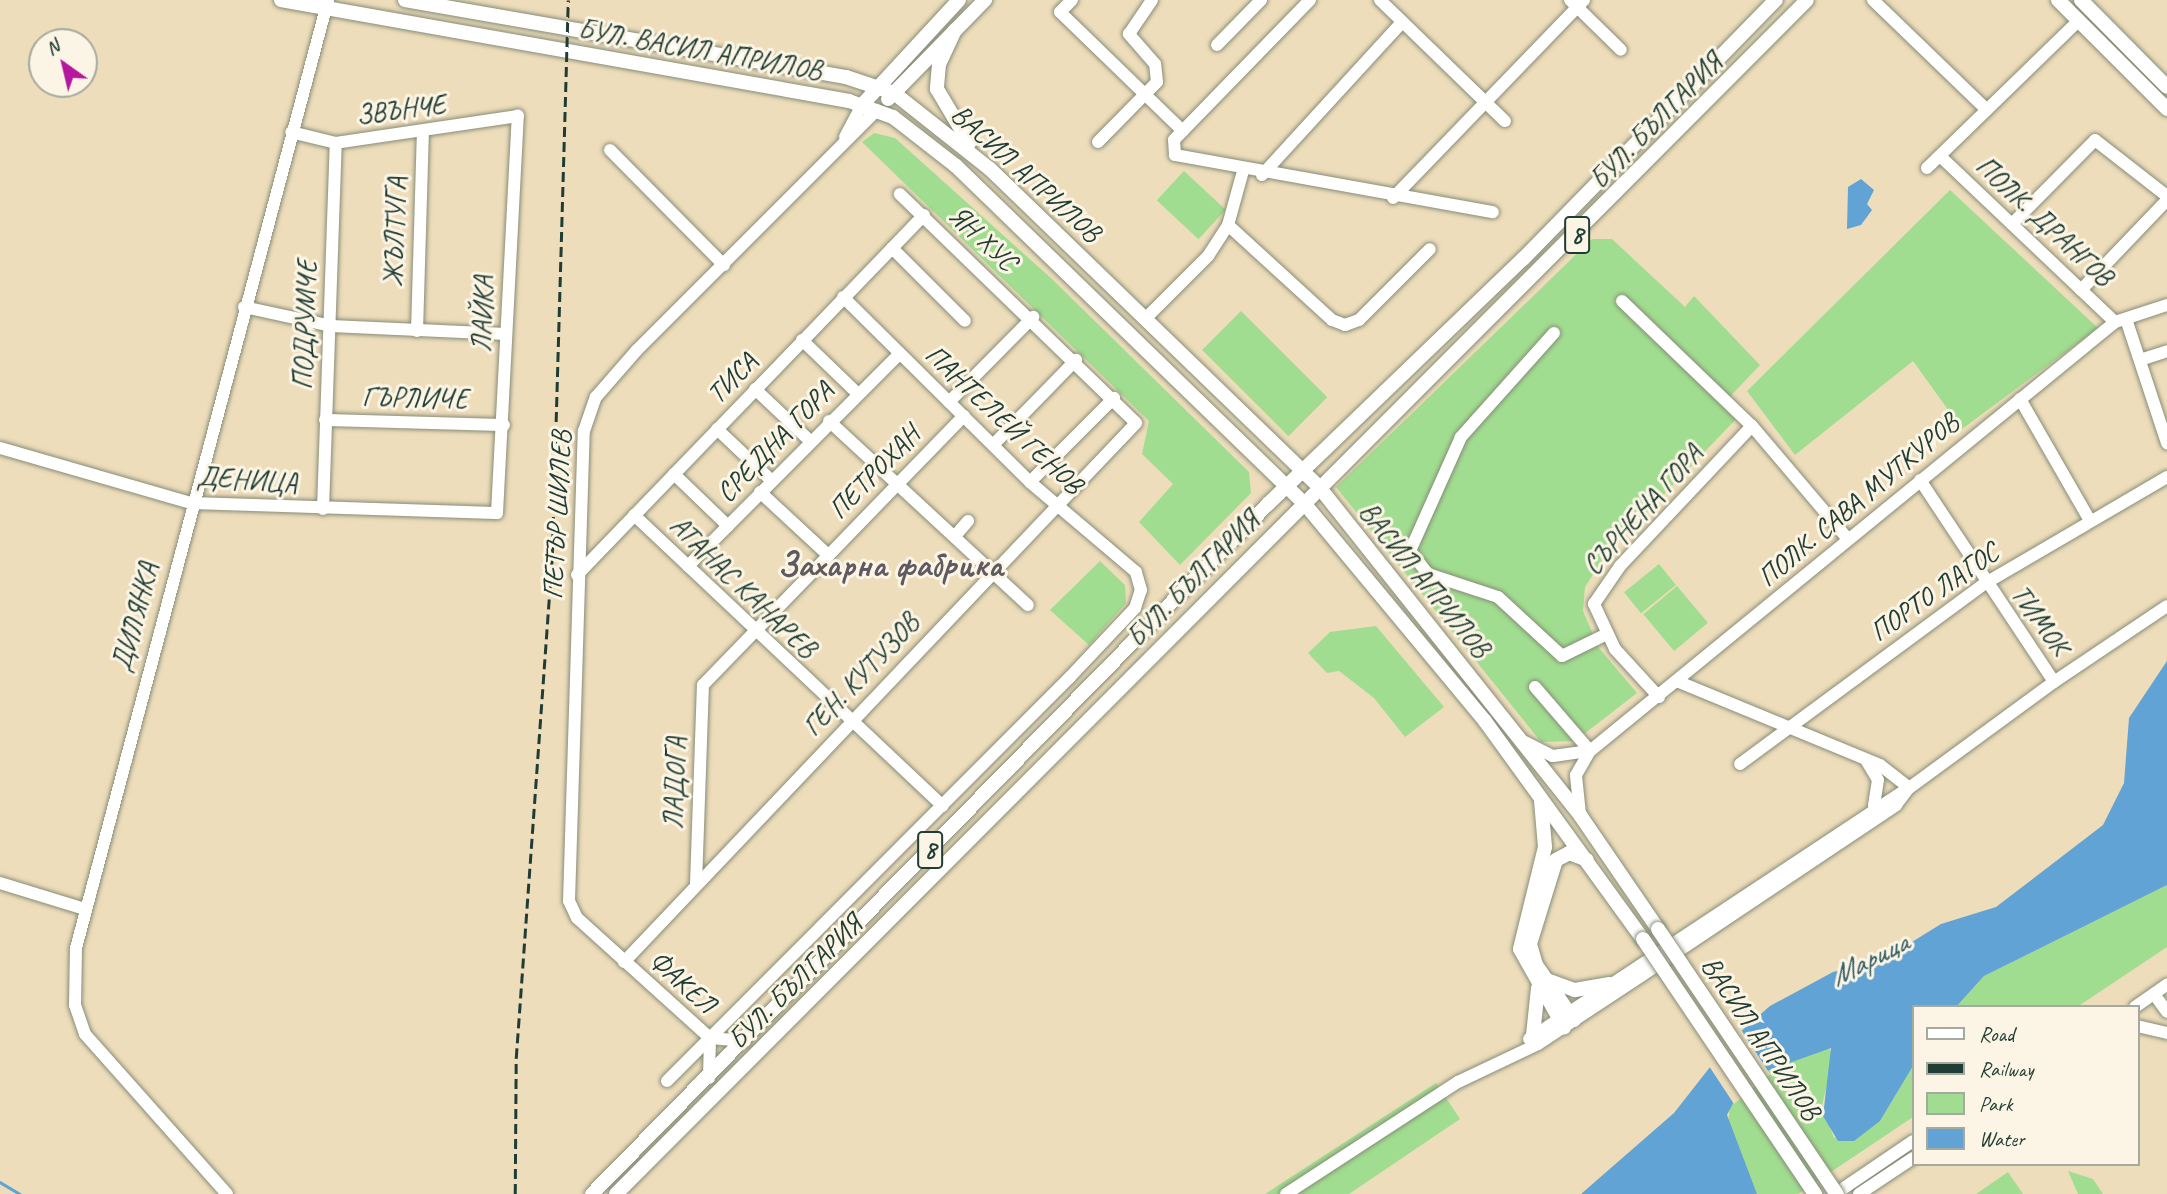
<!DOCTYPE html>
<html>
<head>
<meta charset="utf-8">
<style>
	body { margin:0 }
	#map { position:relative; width:2167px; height:1194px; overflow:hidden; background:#edb; font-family:Caveat,sans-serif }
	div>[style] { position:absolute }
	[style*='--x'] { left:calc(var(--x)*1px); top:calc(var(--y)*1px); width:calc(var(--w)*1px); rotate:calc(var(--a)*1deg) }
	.green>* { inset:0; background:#a1dd90; transform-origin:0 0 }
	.water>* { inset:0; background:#60a3d4 }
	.pier>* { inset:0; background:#edb }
	.stream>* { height:2.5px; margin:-1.25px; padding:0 1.25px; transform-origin:1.25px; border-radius:1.25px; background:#60a3d4 }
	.roads { filter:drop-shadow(0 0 2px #868d78) drop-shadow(0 0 2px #868d78) }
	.minor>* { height:12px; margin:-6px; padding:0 6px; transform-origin:6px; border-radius:6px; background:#fff }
	.major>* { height:14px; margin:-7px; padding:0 7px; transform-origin:7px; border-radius:7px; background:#fff }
	.rail>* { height:2.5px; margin-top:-1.25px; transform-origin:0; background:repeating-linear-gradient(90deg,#1f3d34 0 10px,transparent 0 15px) }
	.bridges { filter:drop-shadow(0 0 2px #868d78) drop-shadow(0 0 2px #868d78) }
	.major-bridge>* { height:14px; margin:-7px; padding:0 7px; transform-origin:7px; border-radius:7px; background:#fff }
	span { translate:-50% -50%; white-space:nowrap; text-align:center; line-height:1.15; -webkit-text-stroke:6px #fcf5e5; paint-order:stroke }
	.shield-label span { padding:2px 5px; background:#fcf5e5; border:2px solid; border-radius:5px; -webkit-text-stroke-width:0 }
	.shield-label { font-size:26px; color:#1f3d34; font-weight:700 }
	.street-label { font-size:28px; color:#1f3d34 }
	.water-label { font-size:30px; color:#325c64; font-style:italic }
	.district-label { font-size:35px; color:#5e5a5f; font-weight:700 }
	.legend { position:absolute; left:1912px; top:1005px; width:228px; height:161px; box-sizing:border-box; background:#fcf5e5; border:2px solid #a4ab9e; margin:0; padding:9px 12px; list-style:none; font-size:21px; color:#1f3d34 }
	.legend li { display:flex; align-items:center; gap:14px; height:35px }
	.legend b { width:35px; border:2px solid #a4ab9e }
	.north { position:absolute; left:28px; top:28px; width:70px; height:70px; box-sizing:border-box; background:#fcf5e5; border:2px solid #a4ab9e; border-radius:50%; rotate:326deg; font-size:19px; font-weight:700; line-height:28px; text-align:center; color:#1f3d34 }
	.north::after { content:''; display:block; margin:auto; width:24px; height:32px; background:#b5179e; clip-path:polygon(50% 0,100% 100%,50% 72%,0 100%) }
</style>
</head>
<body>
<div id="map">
	<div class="green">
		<i style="clip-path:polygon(874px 133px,895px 138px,1052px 279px,1249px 472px,1251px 493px,1180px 565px,1139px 522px,1173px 484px,1142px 454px,1149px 421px,862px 142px)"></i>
		<i style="left:1184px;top:171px;width:57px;height:40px;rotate:43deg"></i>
		<i style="clip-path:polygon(1950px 190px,2098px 328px,1962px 429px,1913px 361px,1795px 455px,1747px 391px)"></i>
		<i style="clip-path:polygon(1592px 239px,1612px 239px,1685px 307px,1694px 296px,1760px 365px,1723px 404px,1737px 418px,1605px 556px,1585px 587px,1583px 611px,1599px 648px,1637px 693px,1575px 741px,1541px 742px,1336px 487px)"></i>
		<i style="left:1241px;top:311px;width:122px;height:55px;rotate:45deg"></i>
		<i style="clip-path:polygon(1100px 561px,1125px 585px,1126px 603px,1089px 645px,1050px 610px)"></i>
		<i style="left:1659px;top:564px;width:27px;height:45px;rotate:51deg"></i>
		<i style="left:1677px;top:586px;width:48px;height:44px;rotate:50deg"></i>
		<i style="clip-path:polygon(1376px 626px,1444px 707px,1405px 737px,1374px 698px,1339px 671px,1327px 673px,1308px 653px,1330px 632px)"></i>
		<i style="clip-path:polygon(2167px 885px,2167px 947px,2077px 1007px,1956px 1007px,1984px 976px)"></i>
		<i style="clip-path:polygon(1828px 1047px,1834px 1056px,1822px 1105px,1834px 1138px,1880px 1121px,1913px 1066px,1913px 1117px,1798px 1194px,1757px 1194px,1728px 1123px,1730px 1105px,1767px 1071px)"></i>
		<i style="clip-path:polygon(1436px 1083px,1460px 1119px,1349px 1194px,1265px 1194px)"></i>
		<i style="clip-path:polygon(2068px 1171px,2093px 1179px,2103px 1194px,2078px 1194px)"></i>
		<i style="clip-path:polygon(2008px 1172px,2023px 1194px,1976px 1194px)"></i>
	</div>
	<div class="water">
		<i style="clip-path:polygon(1861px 179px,1874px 190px,1867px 204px,1872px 210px,1861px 225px,1847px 229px,1848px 187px)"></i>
		<i style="clip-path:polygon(2167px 661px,2167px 885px,1984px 976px,1956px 1007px,1913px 1007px,1913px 1066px,1880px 1121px,1854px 1141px,1838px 1141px,1823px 1116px,1831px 1048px,1767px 1071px,1738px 1094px,1727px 1115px,1757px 1194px,1581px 1194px,1674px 1113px,1732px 1039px,1770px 1006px,1833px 972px,1886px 958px,1941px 924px,1996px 907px,2103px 825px,2124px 783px,2129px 718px)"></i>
	</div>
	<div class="pier">
		<i style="clip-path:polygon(1740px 1028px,1770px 1074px,1734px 1104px,1707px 1063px)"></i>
	</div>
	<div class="stream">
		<i style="--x:0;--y:1182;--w:23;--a:31"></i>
	</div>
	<div class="roads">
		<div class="minor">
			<i style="--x:1072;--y:0;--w:17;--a:135"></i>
			<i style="--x:1060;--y:12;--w:171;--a:44.1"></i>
			<i style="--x:1310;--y:0;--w:195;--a:134.2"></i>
			<i style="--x:1174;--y:140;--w:15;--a:86"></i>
			<i style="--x:1175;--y:155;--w:323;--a:10.2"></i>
			<i style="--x:1380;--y:0;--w:174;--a:44.1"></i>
			<i style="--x:1570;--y:0;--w:71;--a:44.4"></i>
			<i style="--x:1873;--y:0;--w:158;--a:44"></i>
			<i style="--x:1217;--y:45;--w:63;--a:-45.6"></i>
			<i style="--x:845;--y:137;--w:36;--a:-62"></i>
			<i style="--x:1098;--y:142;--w:84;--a:-45.5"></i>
			<i style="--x:1157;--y:82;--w:18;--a:-96"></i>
			<i style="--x:1155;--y:64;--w:40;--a:-131"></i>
			<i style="--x:1129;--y:34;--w:41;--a:-55.9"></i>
			<i style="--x:610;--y:150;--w:162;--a:45.3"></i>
			<i style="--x:1940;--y:156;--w:241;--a:43.5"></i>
			<i style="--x:1927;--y:168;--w:212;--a:-44.2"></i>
			<i style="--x:1262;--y:175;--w:207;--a:-47.5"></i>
			<i style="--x:1393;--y:198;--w:275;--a:-46"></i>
			<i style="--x:2012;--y:224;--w:118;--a:-45.3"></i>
			<i style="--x:2095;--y:140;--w:91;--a:37.9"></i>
			<i style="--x:1228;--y:225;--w:141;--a:42.4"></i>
			<i style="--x:1332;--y:320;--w:14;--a:21"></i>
			<i style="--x:1345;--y:325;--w:15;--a:-20"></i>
			<i style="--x:1359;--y:320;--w:100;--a:-45"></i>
			<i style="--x:892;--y:248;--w:103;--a:45"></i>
			<i style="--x:2081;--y:290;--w:124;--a:-46.3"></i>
			<i style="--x:1622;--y:301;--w:180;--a:43.9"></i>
			<i style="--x:1752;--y:426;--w:148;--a:49.7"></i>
			<i style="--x:244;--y:307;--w:89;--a:12.3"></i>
			<i style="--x:331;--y:326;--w:175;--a:2.6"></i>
			<i style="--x:1147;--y:317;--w:86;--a:-45"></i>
			<i style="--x:1208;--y:256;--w:37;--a:-57"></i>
			<i style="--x:1228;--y:225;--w:56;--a:-74.5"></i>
			<i style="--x:2126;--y:319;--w:131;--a:71.7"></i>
			<i style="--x:417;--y:331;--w:197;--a:-88.3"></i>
			<i style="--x:1554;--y:333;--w:140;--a:131.8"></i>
			<i style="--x:1461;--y:437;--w:125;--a:114.1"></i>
			<i style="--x:1410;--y:551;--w:29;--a:52"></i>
			<i style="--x:1428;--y:574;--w:74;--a:18.2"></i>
			<i style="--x:1498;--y:597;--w:87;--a:42.7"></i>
			<i style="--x:1562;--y:656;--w:48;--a:-26"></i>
			<i style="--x:802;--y:340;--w:76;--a:43.9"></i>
			<i style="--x:2140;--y:360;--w:28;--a:-18"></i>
			<i style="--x:755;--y:389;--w:76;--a:43.4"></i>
			<i style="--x:2020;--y:399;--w:138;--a:60.1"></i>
			<i style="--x:949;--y:402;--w:120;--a:-45.3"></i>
			<i style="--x:325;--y:420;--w:179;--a:1.6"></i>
			<i style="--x:829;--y:421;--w:271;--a:42.8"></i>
			<i style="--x:717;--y:429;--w:74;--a:43.4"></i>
			<i style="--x:993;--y:445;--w:119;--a:-45.7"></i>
			<i style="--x:0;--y:448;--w:199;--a:16.1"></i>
			<i style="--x:191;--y:503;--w:306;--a:1.9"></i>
			<i style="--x:497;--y:513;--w:398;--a:-87"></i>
			<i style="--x:518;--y:116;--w:184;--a:171.6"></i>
			<i style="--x:336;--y:143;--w:46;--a:-166.3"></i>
			<i style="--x:674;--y:474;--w:75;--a:43.9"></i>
			<i style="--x:1920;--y:480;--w:242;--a:56.4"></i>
			<i style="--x:1030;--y:482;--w:119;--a:-45"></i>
			<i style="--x:760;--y:492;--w:93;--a:42.8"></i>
			<i style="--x:323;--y:509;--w:366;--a:-88"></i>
			<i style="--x:634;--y:515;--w:424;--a:43.3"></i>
			<i style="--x:955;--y:536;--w:20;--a:-49"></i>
			<i style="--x:688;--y:566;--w:299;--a:-45.1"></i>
			<i style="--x:577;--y:575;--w:500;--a:-46.05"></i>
			<i style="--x:1679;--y:682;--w:217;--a:22.4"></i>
			<i style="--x:1880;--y:765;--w:37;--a:38"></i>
			<i style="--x:1535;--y:687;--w:84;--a:49.3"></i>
			<i style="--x:1659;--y:697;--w:65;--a:-132.5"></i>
			<i style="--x:1615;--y:649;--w:50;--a:-115"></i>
			<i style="--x:1594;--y:604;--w:46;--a:-55.6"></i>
			<i style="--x:1620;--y:566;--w:192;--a:-46.7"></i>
			<i style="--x:1525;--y:742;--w:31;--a:27"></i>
			<i style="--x:1553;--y:756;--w:37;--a:-8"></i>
			<i style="--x:1866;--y:760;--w:23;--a:59"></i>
			<i style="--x:1878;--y:780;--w:26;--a:99"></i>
			<i style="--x:1740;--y:764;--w:303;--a:-36.4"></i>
			<i style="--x:1984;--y:584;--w:212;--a:-30.3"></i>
			<i style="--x:1580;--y:814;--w:39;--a:-96"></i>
			<i style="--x:1576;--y:775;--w:28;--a:-60"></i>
			<i style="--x:1590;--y:751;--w:678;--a:-39.25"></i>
			<i style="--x:2115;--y:322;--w:55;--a:-18.1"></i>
			<i style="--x:0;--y:883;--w:86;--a:17"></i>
			<i style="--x:696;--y:884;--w:199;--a:-88"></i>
			<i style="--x:703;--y:685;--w:375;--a:-45.9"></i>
			<i style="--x:624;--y:962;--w:743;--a:-46.47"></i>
			<i style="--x:1136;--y:423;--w:329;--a:-135.9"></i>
			<i style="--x:2154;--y:994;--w:22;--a:54"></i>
			<i style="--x:2135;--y:1007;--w:39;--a:-35"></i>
			<i style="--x:2137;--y:1026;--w:31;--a:13"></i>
			<i style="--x:710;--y:1038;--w:179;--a:-137.9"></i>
			<i style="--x:577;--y:918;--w:19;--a:-115"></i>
			<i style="--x:569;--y:901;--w:470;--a:-88.2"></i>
			<i style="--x:584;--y:431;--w:36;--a:-71"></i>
			<i style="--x:596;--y:397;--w:62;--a:-48.9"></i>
			<i style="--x:637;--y:350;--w:339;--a:-45"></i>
			<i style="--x:710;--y:1038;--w:35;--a:5"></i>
			<i style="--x:1529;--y:1039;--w:453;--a:-33.5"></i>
			<i style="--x:709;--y:1078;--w:40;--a:-88.6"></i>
			<i style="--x:667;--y:1081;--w:571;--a:-45.07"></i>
			<i style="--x:1070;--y:677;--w:95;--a:-46.7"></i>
			<i style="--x:1135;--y:608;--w:19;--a:-72"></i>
			<i style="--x:1141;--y:590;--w:19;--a:-106"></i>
			<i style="--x:1136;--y:572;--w:139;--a:-139.7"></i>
			<i style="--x:1030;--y:482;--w:263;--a:-135.3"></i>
			<i style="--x:227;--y:1194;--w:214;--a:-131.6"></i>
			<i style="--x:85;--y:1034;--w:31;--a:-109"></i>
			<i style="--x:75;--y:1005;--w:57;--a:-89"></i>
			<i style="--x:76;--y:948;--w:981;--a:-75.11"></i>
			<i style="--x:1286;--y:1194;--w:205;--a:-33.1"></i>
			<i style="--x:1458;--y:1082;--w:89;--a:-25.4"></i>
			<i style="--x:1538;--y:1044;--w:123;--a:-33.4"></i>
			<i style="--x:1641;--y:976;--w:307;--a:-33.8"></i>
			<i style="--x:1896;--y:805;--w:21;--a:-53"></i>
			<i style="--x:1909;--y:788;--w:180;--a:-36.2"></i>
			<i style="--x:2054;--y:682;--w:136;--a:-33.9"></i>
			<i style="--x:1835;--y:1194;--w:94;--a:-34.2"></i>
			<i style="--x:1859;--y:1194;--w:65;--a:-33.7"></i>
		</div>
		<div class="major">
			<i style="--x:281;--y:0;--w:577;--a:10.08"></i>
			<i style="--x:849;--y:101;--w:47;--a:20"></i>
			<i style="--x:893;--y:117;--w:80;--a:37.9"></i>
			<i style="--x:956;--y:166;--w:484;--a:44.1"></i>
			<i style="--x:1304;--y:503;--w:283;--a:50.3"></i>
			<i style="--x:1485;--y:721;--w:269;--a:54.1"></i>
			<i style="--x:405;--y:0;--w:448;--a:9.9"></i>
			<i style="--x:846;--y:77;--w:51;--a:18.4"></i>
			<i style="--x:894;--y:93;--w:122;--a:38.4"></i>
			<i style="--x:990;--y:169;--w:459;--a:44"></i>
			<i style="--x:1320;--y:488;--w:418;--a:51.5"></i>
			<i style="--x:1580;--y:815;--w:138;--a:55.6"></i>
			<i style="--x:2058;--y:0;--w:154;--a:45"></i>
			<i style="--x:2081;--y:0;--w:122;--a:45.3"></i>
			<i style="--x:955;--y:30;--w:38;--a:115"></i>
			<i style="--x:939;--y:64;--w:25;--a:95"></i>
			<i style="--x:937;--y:89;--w:63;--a:59.3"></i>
			<i style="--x:888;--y:99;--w:139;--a:-45.6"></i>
			<i style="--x:862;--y:105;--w:143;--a:-47.3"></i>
			<i style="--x:1541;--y:801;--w:46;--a:85"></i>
			<i style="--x:1545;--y:847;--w:105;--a:103.8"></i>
			<i style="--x:1520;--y:949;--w:90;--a:60.6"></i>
			<i style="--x:1547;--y:980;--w:30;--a:20"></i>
			<i style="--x:1575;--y:990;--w:35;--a:-10"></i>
			<i style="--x:1574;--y:1020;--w:67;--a:-124.6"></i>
			<i style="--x:1536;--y:965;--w:22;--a:-106"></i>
			<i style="--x:1530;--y:944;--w:88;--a:-72.8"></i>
			<i style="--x:1556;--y:860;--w:15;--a:-28"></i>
			<i style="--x:1569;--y:853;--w:19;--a:21"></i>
			<i style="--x:1533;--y:1035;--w:47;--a:-83.9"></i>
			<i style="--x:592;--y:1194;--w:965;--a:-45.59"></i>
			<i style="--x:1267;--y:505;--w:355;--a:-43.9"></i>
			<i style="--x:1523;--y:259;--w:362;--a:-45.7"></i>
			<i style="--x:616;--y:1194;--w:1686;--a:-45.07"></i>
		</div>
	</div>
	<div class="rail">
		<i style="--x:515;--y:1194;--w:136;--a:-89.6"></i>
		<i style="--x:516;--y:1058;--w:502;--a:-85.89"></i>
		<i style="--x:552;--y:557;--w:557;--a:-88.35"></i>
	</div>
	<div class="bridges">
		<div class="major-bridge">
			<i style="--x:1658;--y:929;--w:320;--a:56"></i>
			<i style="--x:1643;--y:939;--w:308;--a:56"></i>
		</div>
	</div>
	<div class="shield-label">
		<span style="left:1577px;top:235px">8</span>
		<span style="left:930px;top:850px">8</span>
	</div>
	<div class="street-label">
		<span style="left:700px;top:50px;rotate:10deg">БУЛ. ВАСИЛ АПРИЛОВ</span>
		<span style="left:401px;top:110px;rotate:-7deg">ЗВЪНЧЕ</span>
		<span style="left:1656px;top:121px;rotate:-46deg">БУЛ. БЪЛГАРИЯ</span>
		<span style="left:1026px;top:173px;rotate:42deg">ВАСИЛ АПРИЛОВ</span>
		<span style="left:2044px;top:221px;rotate:43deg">ПОЛК. ДРАНГОВ</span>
		<span style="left:395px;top:232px;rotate:-88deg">ЖЪЛТУГА</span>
		<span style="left:983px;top:238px;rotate:43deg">ЯН ХУС</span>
		<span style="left:483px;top:314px;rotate:-88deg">ЛАЙКА</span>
		<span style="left:305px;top:325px;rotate:-88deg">ПОДРУМЧЕ</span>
		<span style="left:732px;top:378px;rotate:-46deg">ТИСА</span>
		<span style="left:415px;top:398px;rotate:1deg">ГЪРЛИЧЕ</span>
		<span style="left:1004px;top:419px;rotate:43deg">ПАНТЕЛЕЙ ГЕНОВ</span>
		<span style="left:775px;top:442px;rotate:-46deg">СРЕДНА ГОРА</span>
		<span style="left:874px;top:472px;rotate:-46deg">ПЕТРОХАН</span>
		<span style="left:247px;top:480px;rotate:4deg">ДЕНИЦА</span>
		<span style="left:1858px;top:500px;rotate:-40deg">ПОЛК. САВА МУТКУРОВ</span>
		<span style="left:1643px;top:510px;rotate:-48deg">СЪРНЕНА ГОРА</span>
		<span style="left:557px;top:515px;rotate:-87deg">ПЕТЪР ШИЛЕВ</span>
		<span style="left:1193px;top:579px;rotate:-46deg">БУЛ. БЪЛГАРИЯ</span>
		<span style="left:1424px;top:580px;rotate:51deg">ВАСИЛ АПРИЛОВ</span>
		<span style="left:743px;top:587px;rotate:44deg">АТАНАС КАНАРЕВ</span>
		<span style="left:1934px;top:592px;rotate:-35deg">ПОРТО ЛАГОС</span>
		<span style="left:135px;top:617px;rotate:-75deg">ДИЛЯНКА</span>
		<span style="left:2040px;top:620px;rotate:54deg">ТИМОК</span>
		<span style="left:861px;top:675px;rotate:-47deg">ГЕН. КУТУЗОВ</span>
		<span style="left:675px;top:783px;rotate:-88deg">ЛАДОГА</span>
		<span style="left:683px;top:982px;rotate:42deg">ФАКЕЛ</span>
		<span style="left:795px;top:982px;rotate:-45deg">БУЛ. БЪЛГАРИЯ</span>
		<span style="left:1761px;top:1038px;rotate:56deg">ВАСИЛ АПРИЛОВ</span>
	</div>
	<div class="water-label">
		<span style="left:1869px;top:959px;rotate:-27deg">Марица</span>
	</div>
	<div class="district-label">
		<span style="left:890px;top:565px">Захарна фабрика</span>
	</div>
	<ul class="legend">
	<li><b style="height:9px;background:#fff"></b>Road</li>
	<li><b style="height:9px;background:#1f3d34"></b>Railway</li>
	<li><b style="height:19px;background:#a1dd90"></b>Park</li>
	<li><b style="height:19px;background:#60a3d4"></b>Water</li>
	</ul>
	<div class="north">N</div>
</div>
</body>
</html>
